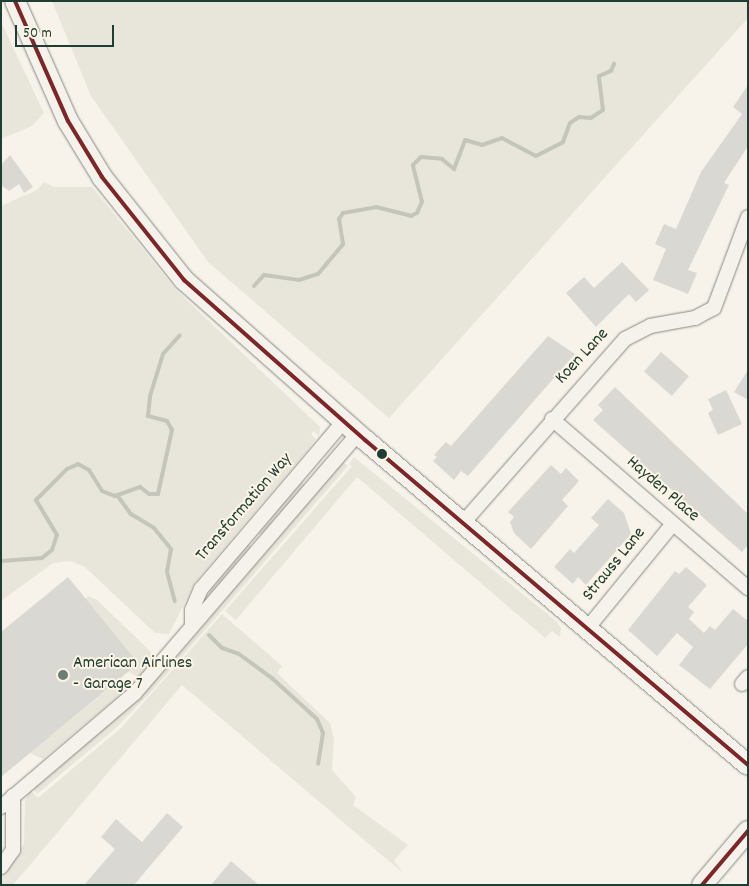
<!DOCTYPE html>
<html>
<head>
<meta charset="utf-8">
<style>
	body { margin:0 }
	#map { position:relative; width:749px; height:886px; overflow:hidden; background:#f7f3ea; font-family:Dekko,sans-serif }
	div>[style] { position:absolute }
	[style*='--x'] { left:calc(var(--x)*1px); top:calc(var(--y)*1px); width:calc(var(--w)*1px); rotate:calc(var(--a)*1deg) }
	.green>* { inset:0; background:#e8e5da }
	.stream>* { height:4px; margin:-2px; padding:0 2px; transform-origin:2px; border-radius:2px; background:#c4c6bb }
	.building>* { inset:0; background:#dad8d2; transform-origin:0 0 }
	.roads { filter:drop-shadow(0 0 1px #868984) drop-shadow(0 0 1px #868984) }
	.street>* { height:14px; margin:-7px; padding:0 7px; transform-origin:7px; border-radius:7px; background:#f5f2ec }
	.secondary>* { height:20px; margin:-10px; padding:0 10px; transform-origin:10px; border-radius:10px; background:#f5f2ec }
	.bus-1>* { height:4px; margin:-2px; padding:0 2px; transform-origin:2px; border-radius:2px; background:#7d2527 }
	.dots>* { width:14px; height:14px; translate:-50% -50%; box-sizing:border-box; border:2px solid #fcf5e5; border-radius:50% }
	span { translate:-50% -50%; white-space:nowrap; text-align:center; line-height:1.15; -webkit-text-stroke:4px #fcf5e5; paint-order:stroke }
	.street-label { font-size:18px; color:#1f3d34 }
	.poi-label { font-size:18px; color:#1f3d34 }
	.left { translate:0 -50%; text-align:left }
	.frame { position:absolute; inset:0; border:2px solid #1f3d34; pointer-events:none }
	.scale { position:absolute; left:15px; top:25px; width:99px; height:22px; box-sizing:border-box; border:2px solid #1f3d34; border-top:0; padding-left:6px; font-size:15px; line-height:18px; white-space:nowrap; color:#1f3d34; -webkit-text-stroke:4px #fcf5e5; paint-order:stroke }
</style>
</head>
<body>
<div id="map">
	<div class="green">
		<i style="clip-path:polygon(52px 1px,748px 1px,748px 18px,389px 418px,208px 262px,91px 96px)"></i>
		<i style="clip-path:polygon(1px 22px,44px 113px,32px 126px,1px 139px)"></i>
		<i style="clip-path:polygon(44px 182px,54px 187px,92px 187px,175px 289px,320px 427px,319px 436px,314px 431px,311px 434px,316px 439px,310px 447px,195px 582px,169px 634px,155px 633px,85px 567px,70px 561px,53px 563px,1px 601px,1px 206px,37px 190px)"></i>
		<i style="clip-path:polygon(354px 457px,556px 621px,561px 628px,560px 637px,552px 631px,545px 638px,357px 477px,236px 620px,225px 611px,352px 466px,349px 464px)"></i>
		<i style="clip-path:polygon(343px 462px,348px 466px,153px 690px,116px 728px,37px 794px,32px 787px,160px 676px)"></i>
		<i style="clip-path:polygon(302px 480px,304px 486px,262px 535px,258px 534px)"></i>
		<i style="clip-path:polygon(248px 544px,252px 547px,208px 596px,213px 584px)"></i>
		<i style="clip-path:polygon(88px 596px,97px 600px,151px 652px,151px 663px,138px 677px,129px 672px,134px 667px,134px 658px,85px 599px)"></i>
		<i style="clip-path:polygon(222px 614px,282px 666px,277px 673px,330px 723px,334px 739px,332px 770px,356px 797px,353px 805px,408px 845px,394px 860px,403px 873px,182px 685px,13px 885px,1px 885px,1px 872px,13px 862px,24px 844px,25px 800px,30px 790px,38px 798px,122px 727px)"></i>
		<i style="clip-path:polygon(118px 681px,120px 695px,43px 759px,30px 753px)"></i>
	</div>
	<div class="stream">
		<i style="--x:254;--y:286;--w:15;--a:-48"></i>
		<i style="--x:264;--y:275;--w:35;--a:8"></i>
		<i style="--x:299;--y:280;--w:20;--a:-18"></i>
		<i style="--x:318;--y:274;--w:39;--a:-50"></i>
		<i style="--x:343;--y:244;--w:25;--a:-99"></i>
		<i style="--x:339;--y:219;--w:7;--a:-56"></i>
		<i style="--x:343;--y:213;--w:34;--a:-10"></i>
		<i style="--x:376;--y:207;--w:36;--a:14"></i>
		<i style="--x:411;--y:216;--w:7;--a:-27"></i>
		<i style="--x:417;--y:213;--w:12;--a:-66"></i>
		<i style="--x:422;--y:202;--w:38;--a:-104"></i>
		<i style="--x:413;--y:165;--w:11;--a:-45"></i>
		<i style="--x:421;--y:157;--w:21;--a:5"></i>
		<i style="--x:442;--y:159;--w:16;--a:40"></i>
		<i style="--x:454;--y:169;--w:31;--a:-69"></i>
		<i style="--x:465;--y:140;--w:18;--a:16"></i>
		<i style="--x:482;--y:145;--w:21;--a:-19"></i>
		<i style="--x:502;--y:138;--w:38;--a:28"></i>
		<i style="--x:536;--y:156;--w:30;--a:-27"></i>
		<i style="--x:563;--y:142;--w:20;--a:-70"></i>
		<i style="--x:570;--y:123;--w:11;--a:-34"></i>
		<i style="--x:579;--y:117;--w:12;--a:5"></i>
		<i style="--x:591;--y:118;--w:14;--a:-34"></i>
		<i style="--x:603;--y:110;--w:34;--a:-97"></i>
		<i style="--x:599;--y:76;--w:13;--a:-23"></i>
		<i style="--x:611;--y:71;--w:8;--a:-67"></i>
		<i style="--x:117;--y:495;--w:24;--a:54"></i>
		<i style="--x:131;--y:514;--w:27;--a:31"></i>
		<i style="--x:154;--y:528;--w:27;--a:51"></i>
		<i style="--x:171;--y:549;--w:23;--a:100"></i>
		<i style="--x:167;--y:572;--w:30;--a:75"></i>
		<i style="--x:1;--y:561;--w:41;--a:-4.2"></i>
		<i style="--x:42;--y:558;--w:13;--a:-39"></i>
		<i style="--x:52;--y:550;--w:16;--a:-72"></i>
		<i style="--x:57;--y:535;--w:41;--a:-121"></i>
		<i style="--x:36;--y:500;--w:44;--a:-45"></i>
		<i style="--x:67;--y:469;--w:12;--a:-24"></i>
		<i style="--x:78;--y:464;--w:13;--a:29"></i>
		<i style="--x:89;--y:470;--w:25;--a:58"></i>
		<i style="--x:102;--y:491;--w:14;--a:21"></i>
		<i style="--x:115;--y:496;--w:27;--a:-20"></i>
		<i style="--x:140;--y:487;--w:11;--a:38"></i>
		<i style="--x:149;--y:494;--w:9;--a:0"></i>
		<i style="--x:158;--y:494;--w:66;--a:-77.7"></i>
		<i style="--x:172;--y:430;--w:10;--a:-119"></i>
		<i style="--x:167;--y:421;--w:20;--a:-165"></i>
		<i style="--x:148;--y:416;--w:20;--a:-84"></i>
		<i style="--x:150;--y:396;--w:44;--a:-72.8"></i>
		<i style="--x:163;--y:354;--w:25;--a:-48"></i>
		<i style="--x:209;--y:635;--w:18;--a:45"></i>
		<i style="--x:222;--y:648;--w:18;--a:19"></i>
		<i style="--x:239;--y:654;--w:42;--a:36.3"></i>
		<i style="--x:273;--y:679;--w:59;--a:42.3"></i>
		<i style="--x:317;--y:719;--w:15;--a:67"></i>
		<i style="--x:323;--y:733;--w:31;--a:99"></i>
	</div>
	<div class="building">
		<i style="clip-path:polygon(748px 85px,748px 146px,724px 183px,729px 185px,688px 270px,697px 273px,688px 294px,653px 280px,666px 249px,655px 244px,664px 224px,676px 229px,701px 172px,742px 114px,733px 107px)"></i>
		<i style="clip-path:polygon(10px 155px,33px 187px,24px 193px,19px 184px,9px 191px,1px 185px,1px 165px)"></i>
		<i style="clip-path:polygon(622px 262px,649px 290px,636px 302px,629px 294px,596px 327px,566px 293px,584px 277px,594px 288px)"></i>
		<i style="clip-path:polygon(548px 336px,575px 354px,468px 476px,461px 471px,454px 480px,433px 461px,437px 457px,434px 455px,446px 442px,451px 446px)"></i>
		<i style="left:661px;top:352px;width:37px;height:26px;rotate:41deg"></i>
		<i style="clip-path:polygon(748px 370px,748px 400px,734px 392px)"></i>
		<i style="clip-path:polygon(615px 387px,748px 514px,748px 545px,742px 552px,593px 420px,603px 410px,598px 405px)"></i>
		<i style="clip-path:polygon(726px 390px,742px 424px,718px 435px,708px 413px,713px 410px,708px 399px)"></i>
		<i style="clip-path:polygon(551px 465px,561px 474px,566px 468px,579px 481px,562px 500px,568px 506px,531px 549px,514px 533px,510px 522px,514px 517px,508px 512px)"></i>
		<i style="clip-path:polygon(608px 499px,624px 513px,631px 534px,586px 585px,578px 577px,573px 584px,554px 567px,570px 549px,574px 553px,599px 525px,591px 518px)"></i>
		<i style="clip-path:polygon(686px 567px,707px 585px,688px 607px,694px 612px,689px 619px,704px 633px,710px 626px,715px 630px,733px 609px,748px 621px,748px 644px,710px 689px,679px 665px,693px 647px,677px 633px,657px 656px,628px 630px,675px 571px,679px 574px)"></i>
		<i style="clip-path:polygon(68px 577px,134px 658px,134px 667px,1px 777px,1px 632px)"></i>
		<i style="clip-path:polygon(167px 813px,183px 827px,134px 885px,84px 885px,115px 849px,101px 837px,116px 819px,142px 842px)"></i>
		<i style="clip-path:polygon(231px 861px,259px 885px,211px 885px)"></i>
	</div>
	<div class="roads">
		<div class="street">
			<i style="--x:552;--y:419;--w:259;--a:40.8"></i>
			<i style="--x:462;--y:524;--w:247;--a:-48.6"></i>
			<i style="--x:625;--y:339;--w:28;--a:-27"></i>
			<i style="--x:650;--y:326;--w:46;--a:-10.1"></i>
			<i style="--x:695;--y:318;--w:21;--a:-28"></i>
			<i style="--x:714;--y:308;--w:97;--a:-69.5"></i>
			<i style="--x:192;--y:626;--w:16;--a:-90"></i>
			<i style="--x:192;--y:610;--w:23;--a:-67"></i>
			<i style="--x:201;--y:589;--w:219;--a:-49.6"></i>
			<i style="--x:586;--y:630;--w:136;--a:-50.7"></i>
			<i style="--x:742;--y:684;--w:9;--a:-49"></i>
			<i style="--x:1;--y:807;--w:176;--a:-40.4"></i>
			<i style="--x:135;--y:693;--w:342;--a:-49.3"></i>
			<i style="--x:1;--y:867;--w:21;--a:-55"></i>
			<i style="--x:13;--y:850;--w:54;--a:-90"></i>
		</div>
		<div class="secondary">
			<i style="--x:15;--y:1;--w:131;--a:66.2"></i>
			<i style="--x:68;--y:121;--w:66;--a:58.7"></i>
			<i style="--x:102;--y:177;--w:132;--a:51.5"></i>
			<i style="--x:184;--y:280;--w:242;--a:41.5"></i>
			<i style="--x:365;--y:440;--w:502;--a:40.32"></i>
			<i style="--x:702;--y:885;--w:71;--a:-49.6"></i>
		</div>
	</div>
	<div class="bus-1">
		<i style="--x:15;--y:1;--w:131;--a:66.2"></i>
		<i style="--x:68;--y:121;--w:66;--a:58.7"></i>
		<i style="--x:102;--y:177;--w:132;--a:51.5"></i>
		<i style="--x:184;--y:280;--w:242;--a:41.5"></i>
		<i style="--x:365;--y:440;--w:502;--a:40.32"></i>
		<i style="--x:702;--y:885;--w:71;--a:-49.6"></i>
	</div>
	<div class="dots">
		<i style="left:382px;top:454px;background:#1f3d34"></i>
		<i style="left:63px;top:675px;background:#6b7d74"></i>
	</div>
	<div class="street-label">
		<span style="left:583px;top:357px;rotate:-47deg">Koen Lane</span>
		<span style="left:662px;top:490px;rotate:41deg">Hayden Place</span>
		<span style="left:245px;top:508px;rotate:-49deg">Transformation Way</span>
		<span style="left:615px;top:565px;rotate:-51deg">Strauss Lane</span>
	</div>
	<div class="poi-label">
		<span class="left" style="left:73px;top:675px">American Airlines<br>- Garage 7</span>
	</div>
	<div class="frame"></div>
	<div class="scale">50 m</div>
</div>
</body>
</html>
